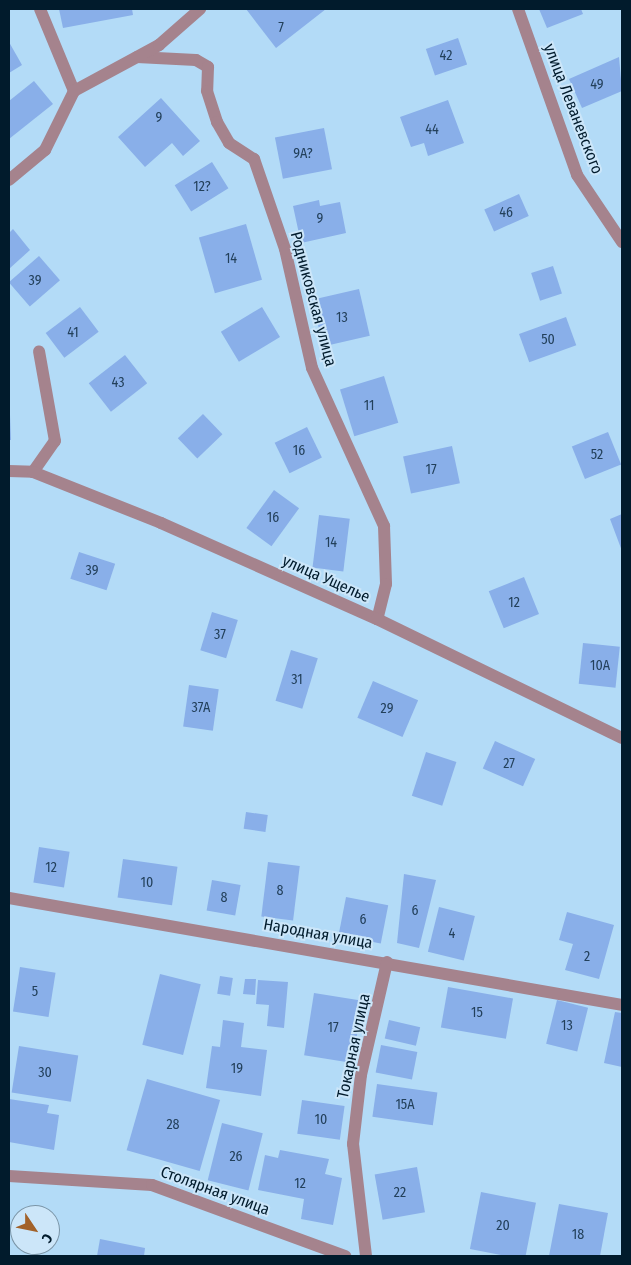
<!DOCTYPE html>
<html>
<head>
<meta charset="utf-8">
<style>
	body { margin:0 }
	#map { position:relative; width:631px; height:1265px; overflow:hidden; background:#b3dbf7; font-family:"Fira Sans Condensed",sans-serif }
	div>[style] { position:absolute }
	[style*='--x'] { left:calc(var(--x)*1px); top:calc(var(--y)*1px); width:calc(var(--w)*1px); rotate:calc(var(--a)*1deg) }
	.building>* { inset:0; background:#89afe9; transform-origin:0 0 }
	.service>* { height:12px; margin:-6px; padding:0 6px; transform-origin:6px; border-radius:6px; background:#a5838d }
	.minor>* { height:12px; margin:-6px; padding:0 6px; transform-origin:6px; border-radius:6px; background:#a5838d }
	span { translate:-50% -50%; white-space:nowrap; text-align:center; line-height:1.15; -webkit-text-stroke:4px #cce6f9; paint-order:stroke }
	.number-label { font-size:14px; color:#23405b }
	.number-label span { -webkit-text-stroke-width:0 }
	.street-label { font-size:16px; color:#011b2c }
	.frame { position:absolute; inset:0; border:10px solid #011b2c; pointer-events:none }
	.north { position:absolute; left:10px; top:1205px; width:50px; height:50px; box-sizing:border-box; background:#cce6f9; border:1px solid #7b95a7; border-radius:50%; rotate:124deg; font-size:14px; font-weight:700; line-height:20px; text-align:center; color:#011b2c }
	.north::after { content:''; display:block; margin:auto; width:18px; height:22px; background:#a2622a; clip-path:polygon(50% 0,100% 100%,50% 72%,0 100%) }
</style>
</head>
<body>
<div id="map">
	<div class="building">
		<i style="clip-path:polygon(59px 9px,132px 9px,133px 15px,63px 28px)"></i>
		<i style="clip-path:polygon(246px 9px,326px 9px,276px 48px)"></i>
		<i style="clip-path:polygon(539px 9px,581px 9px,583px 14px,547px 28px)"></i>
		<i style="left:458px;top:38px;width:28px;height:34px;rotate:71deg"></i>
		<i style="clip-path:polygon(9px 42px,22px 65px,9px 73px)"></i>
		<i style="clip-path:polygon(619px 57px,622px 91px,582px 108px,569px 79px)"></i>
		<i style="clip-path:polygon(34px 81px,53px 104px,9px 139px,9px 101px)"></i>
		<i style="clip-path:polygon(161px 98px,200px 141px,183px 156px,172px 143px,145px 167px,118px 137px)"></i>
		<i style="clip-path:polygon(448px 100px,464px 143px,428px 156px,424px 143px,411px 147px,400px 117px)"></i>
		<i style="left:324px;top:128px;width:42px;height:50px;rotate:79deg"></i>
		<i style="left:212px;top:162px;width:31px;height:44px;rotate:58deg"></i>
		<i style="left:519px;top:194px;width:24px;height:38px;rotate:66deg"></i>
		<i style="clip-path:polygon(319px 200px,320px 206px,340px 202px,346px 233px,301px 243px,293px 206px)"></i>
		<i style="left:246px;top:224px;width:58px;height:49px;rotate:74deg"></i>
		<i style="clip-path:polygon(13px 229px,30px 250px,9px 269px,9px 233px)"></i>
		<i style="left:39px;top:256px;width:32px;height:40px;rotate:49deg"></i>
		<i style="left:553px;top:266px;width:29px;height:23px;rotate:72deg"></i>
		<i style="left:359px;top:289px;width:48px;height:48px;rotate:77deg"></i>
		<i style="left:80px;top:307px;width:31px;height:43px;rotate:53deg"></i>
		<i style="left:262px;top:307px;width:35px;height:48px;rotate:59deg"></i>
		<i style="left:566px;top:317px;width:30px;height:50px;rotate:70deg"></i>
		<i style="left:125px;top:355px;width:36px;height:46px;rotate:52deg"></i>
		<i style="left:384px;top:376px;width:49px;height:46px;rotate:73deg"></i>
		<i style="left:203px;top:414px;width:28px;height:35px;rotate:46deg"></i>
		<i style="clip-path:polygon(10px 415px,11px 440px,9px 440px,9px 416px)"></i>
		<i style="left:307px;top:427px;width:34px;height:36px;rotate:64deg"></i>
		<i style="left:608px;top:432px;width:35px;height:39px;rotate:68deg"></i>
		<i style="left:452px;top:446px;width:38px;height:50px;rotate:78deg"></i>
		<i style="left:274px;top:490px;width:31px;height:47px;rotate:36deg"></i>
		<i style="clip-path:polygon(622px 514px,622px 551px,610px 519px)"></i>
		<i style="left:319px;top:515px;width:31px;height:53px;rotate:7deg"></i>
		<i style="left:79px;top:552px;width:38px;height:28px;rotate:18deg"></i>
		<i style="left:524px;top:577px;width:40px;height:38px;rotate:68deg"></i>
		<i style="left:212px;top:612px;width:27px;height:40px;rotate:17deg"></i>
		<i style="left:583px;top:643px;width:37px;height:41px;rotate:6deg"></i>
		<i style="left:291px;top:650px;width:28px;height:53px;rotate:17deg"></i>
		<i style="left:373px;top:681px;width:49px;height:40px;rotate:23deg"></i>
		<i style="left:189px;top:685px;width:30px;height:42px;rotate:8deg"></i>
		<i style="left:495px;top:741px;width:44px;height:30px;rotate:24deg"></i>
		<i style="left:426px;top:752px;width:32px;height:46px;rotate:18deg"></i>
		<i style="left:246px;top:812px;width:22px;height:17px;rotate:8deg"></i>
		<i style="left:39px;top:847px;width:31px;height:36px;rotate:9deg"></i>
		<i style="left:123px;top:859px;width:55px;height:39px;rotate:8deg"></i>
		<i style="left:268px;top:862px;width:32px;height:55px;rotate:7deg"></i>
		<i style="clip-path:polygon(404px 874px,436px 880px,419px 948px,397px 943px)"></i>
		<i style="left:212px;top:880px;width:29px;height:31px;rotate:10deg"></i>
		<i style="left:346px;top:897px;width:43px;height:39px;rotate:11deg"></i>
		<i style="left:439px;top:907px;width:37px;height:46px;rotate:14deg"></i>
		<i style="clip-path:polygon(567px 912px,614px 925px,599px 979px,565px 970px,573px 944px,559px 940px)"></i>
		<i style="left:20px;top:967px;width:36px;height:45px;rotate:9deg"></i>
		<i style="left:160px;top:974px;width:42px;height:73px;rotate:14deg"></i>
		<i style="left:220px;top:976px;width:13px;height:18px;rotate:9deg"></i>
		<i style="clip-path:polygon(245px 979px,256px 979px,255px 995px,243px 994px)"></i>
		<i style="clip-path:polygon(258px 980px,288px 982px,284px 1028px,267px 1026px,269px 1005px,256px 1004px)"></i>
		<i style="left:448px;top:987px;width:66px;height:41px;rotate:10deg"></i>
		<i style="left:314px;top:993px;width:49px;height:63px;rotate:9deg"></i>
		<i style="left:557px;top:1000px;width:32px;height:45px;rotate:14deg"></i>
		<i style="clip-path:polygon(615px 1012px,622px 1013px,622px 1067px,604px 1063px)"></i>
		<i style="clip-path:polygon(223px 1020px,244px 1023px,241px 1047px,267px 1050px,261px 1096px,206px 1088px,212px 1046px,220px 1047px)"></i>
		<i style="left:389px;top:1020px;width:32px;height:19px;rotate:13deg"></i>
		<i style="left:381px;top:1045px;width:37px;height:28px;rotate:11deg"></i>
		<i style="left:19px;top:1046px;width:60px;height:47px;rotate:9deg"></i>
		<i style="left:147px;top:1079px;width:76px;height:74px;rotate:16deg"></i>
		<i style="left:377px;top:1084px;width:61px;height:33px;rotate:8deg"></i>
		<i style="clip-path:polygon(9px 1099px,49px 1105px,47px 1113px,59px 1115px,54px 1150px,9px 1142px)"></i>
		<i style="left:302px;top:1100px;width:43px;height:34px;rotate:8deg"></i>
		<i style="left:222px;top:1123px;width:42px;height:59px;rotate:14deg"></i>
		<i style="clip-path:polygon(280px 1150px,329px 1159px,325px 1174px,342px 1178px,333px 1225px,301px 1219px,304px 1199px,258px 1190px,265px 1155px,278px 1158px)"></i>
		<i style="left:417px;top:1167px;width:46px;height:43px;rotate:80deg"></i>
		<i style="left:481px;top:1192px;width:56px;height:58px;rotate:11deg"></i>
		<i style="clip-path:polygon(559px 1204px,608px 1213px,600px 1256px,549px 1256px)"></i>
		<i style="clip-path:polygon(100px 1239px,145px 1248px,144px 1256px,97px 1256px)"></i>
	</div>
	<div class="service">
		<i style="--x:33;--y:472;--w:38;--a:-55"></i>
		<i style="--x:55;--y:441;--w:91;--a:-100.1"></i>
	</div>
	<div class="minor">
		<i style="--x:40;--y:9;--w:89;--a:67.5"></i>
		<i style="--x:518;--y:9;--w:176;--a:70.4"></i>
		<i style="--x:577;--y:175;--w:81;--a:56.1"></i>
		<i style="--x:137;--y:57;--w:59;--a:2.9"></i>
		<i style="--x:196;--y:60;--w:14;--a:30"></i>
		<i style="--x:208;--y:67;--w:24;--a:92"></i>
		<i style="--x:207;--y:91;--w:33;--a:72"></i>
		<i style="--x:217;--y:122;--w:24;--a:60"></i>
		<i style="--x:229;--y:143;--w:30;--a:33"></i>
		<i style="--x:254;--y:159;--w:95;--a:71"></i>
		<i style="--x:285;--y:249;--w:122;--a:77.2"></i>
		<i style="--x:312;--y:368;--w:174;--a:65.5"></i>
		<i style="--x:384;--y:526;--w:58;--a:88"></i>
		<i style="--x:386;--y:584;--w:36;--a:104"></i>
		<i style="--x:9;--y:180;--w:47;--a:-39.8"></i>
		<i style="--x:45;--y:150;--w:66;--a:-63.8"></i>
		<i style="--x:74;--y:91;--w:97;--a:-28.4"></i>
		<i style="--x:159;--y:45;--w:55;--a:-41.3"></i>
		<i style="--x:9;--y:471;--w:24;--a:2"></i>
		<i style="--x:33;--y:472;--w:138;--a:21.7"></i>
		<i style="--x:161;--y:523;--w:236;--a:24"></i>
		<i style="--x:377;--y:619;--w:272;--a:25.9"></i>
		<i style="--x:9;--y:898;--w:622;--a:9.9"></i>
		<i style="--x:9;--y:1176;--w:143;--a:3.6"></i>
		<i style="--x:152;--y:1185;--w:206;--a:20.2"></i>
		<i style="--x:366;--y:1256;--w:113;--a:-96.6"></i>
		<i style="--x:353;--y:1144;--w:69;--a:-83.4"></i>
		<i style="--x:361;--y:1075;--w:116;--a:-77"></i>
	</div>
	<div class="number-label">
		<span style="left:281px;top:28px">7</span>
		<span style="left:446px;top:56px">42</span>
		<span style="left:597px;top:85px">49</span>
		<span style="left:159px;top:118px">9</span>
		<span style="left:432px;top:130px">44</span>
		<span style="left:303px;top:154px">9А?</span>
		<span style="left:202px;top:187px">12?</span>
		<span style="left:506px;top:213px">46</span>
		<span style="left:320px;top:219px">9</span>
		<span style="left:231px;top:259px">14</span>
		<span style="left:35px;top:281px">39</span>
		<span style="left:342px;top:318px">13</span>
		<span style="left:73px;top:333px">41</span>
		<span style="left:548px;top:340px">50</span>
		<span style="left:118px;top:383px">43</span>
		<span style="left:369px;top:406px">11</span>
		<span style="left:299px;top:451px">16</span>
		<span style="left:597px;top:455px">52</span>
		<span style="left:431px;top:470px">17</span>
		<span style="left:273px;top:518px">16</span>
		<span style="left:331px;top:543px">14</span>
		<span style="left:92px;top:571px">39</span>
		<span style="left:514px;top:603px">12</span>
		<span style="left:220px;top:635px">37</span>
		<span style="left:600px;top:666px">10А</span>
		<span style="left:297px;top:680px">31</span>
		<span style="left:201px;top:708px">37А</span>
		<span style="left:387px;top:709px">29</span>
		<span style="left:509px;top:764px">27</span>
		<span style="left:51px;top:868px">12</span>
		<span style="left:147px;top:883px">10</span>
		<span style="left:280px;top:891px">8</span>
		<span style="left:224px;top:898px">8</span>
		<span style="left:415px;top:911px">6</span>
		<span style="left:363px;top:920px">6</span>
		<span style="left:452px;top:934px">4</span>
		<span style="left:587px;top:957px">2</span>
		<span style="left:35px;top:992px">5</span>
		<span style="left:477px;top:1013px">15</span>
		<span style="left:567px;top:1026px">13</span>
		<span style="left:333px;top:1028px">17</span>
		<span style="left:237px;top:1069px">19</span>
		<span style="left:45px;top:1073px">30</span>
		<span style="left:405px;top:1105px">15А</span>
		<span style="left:321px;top:1120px">10</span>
		<span style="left:173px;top:1125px">28</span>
		<span style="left:236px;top:1157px">26</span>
		<span style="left:300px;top:1184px">12</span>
		<span style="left:400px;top:1193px">22</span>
		<span style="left:503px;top:1226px">20</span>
		<span style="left:578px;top:1235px">18</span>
	</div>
	<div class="street-label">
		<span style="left:573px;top:109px;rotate:69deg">улица Леваневского</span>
		<span style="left:313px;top:299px;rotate:75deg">Родниковская улица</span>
		<span style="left:326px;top:579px;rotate:24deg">улица Ущелье</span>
		<span style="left:318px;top:934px;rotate:10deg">Народная улица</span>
		<span style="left:354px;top:1046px;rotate:-78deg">Токарная улица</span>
		<span style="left:215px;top:1191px;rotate:20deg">Столярная улица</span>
	</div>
	<div class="frame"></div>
	<div class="north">С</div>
</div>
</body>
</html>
